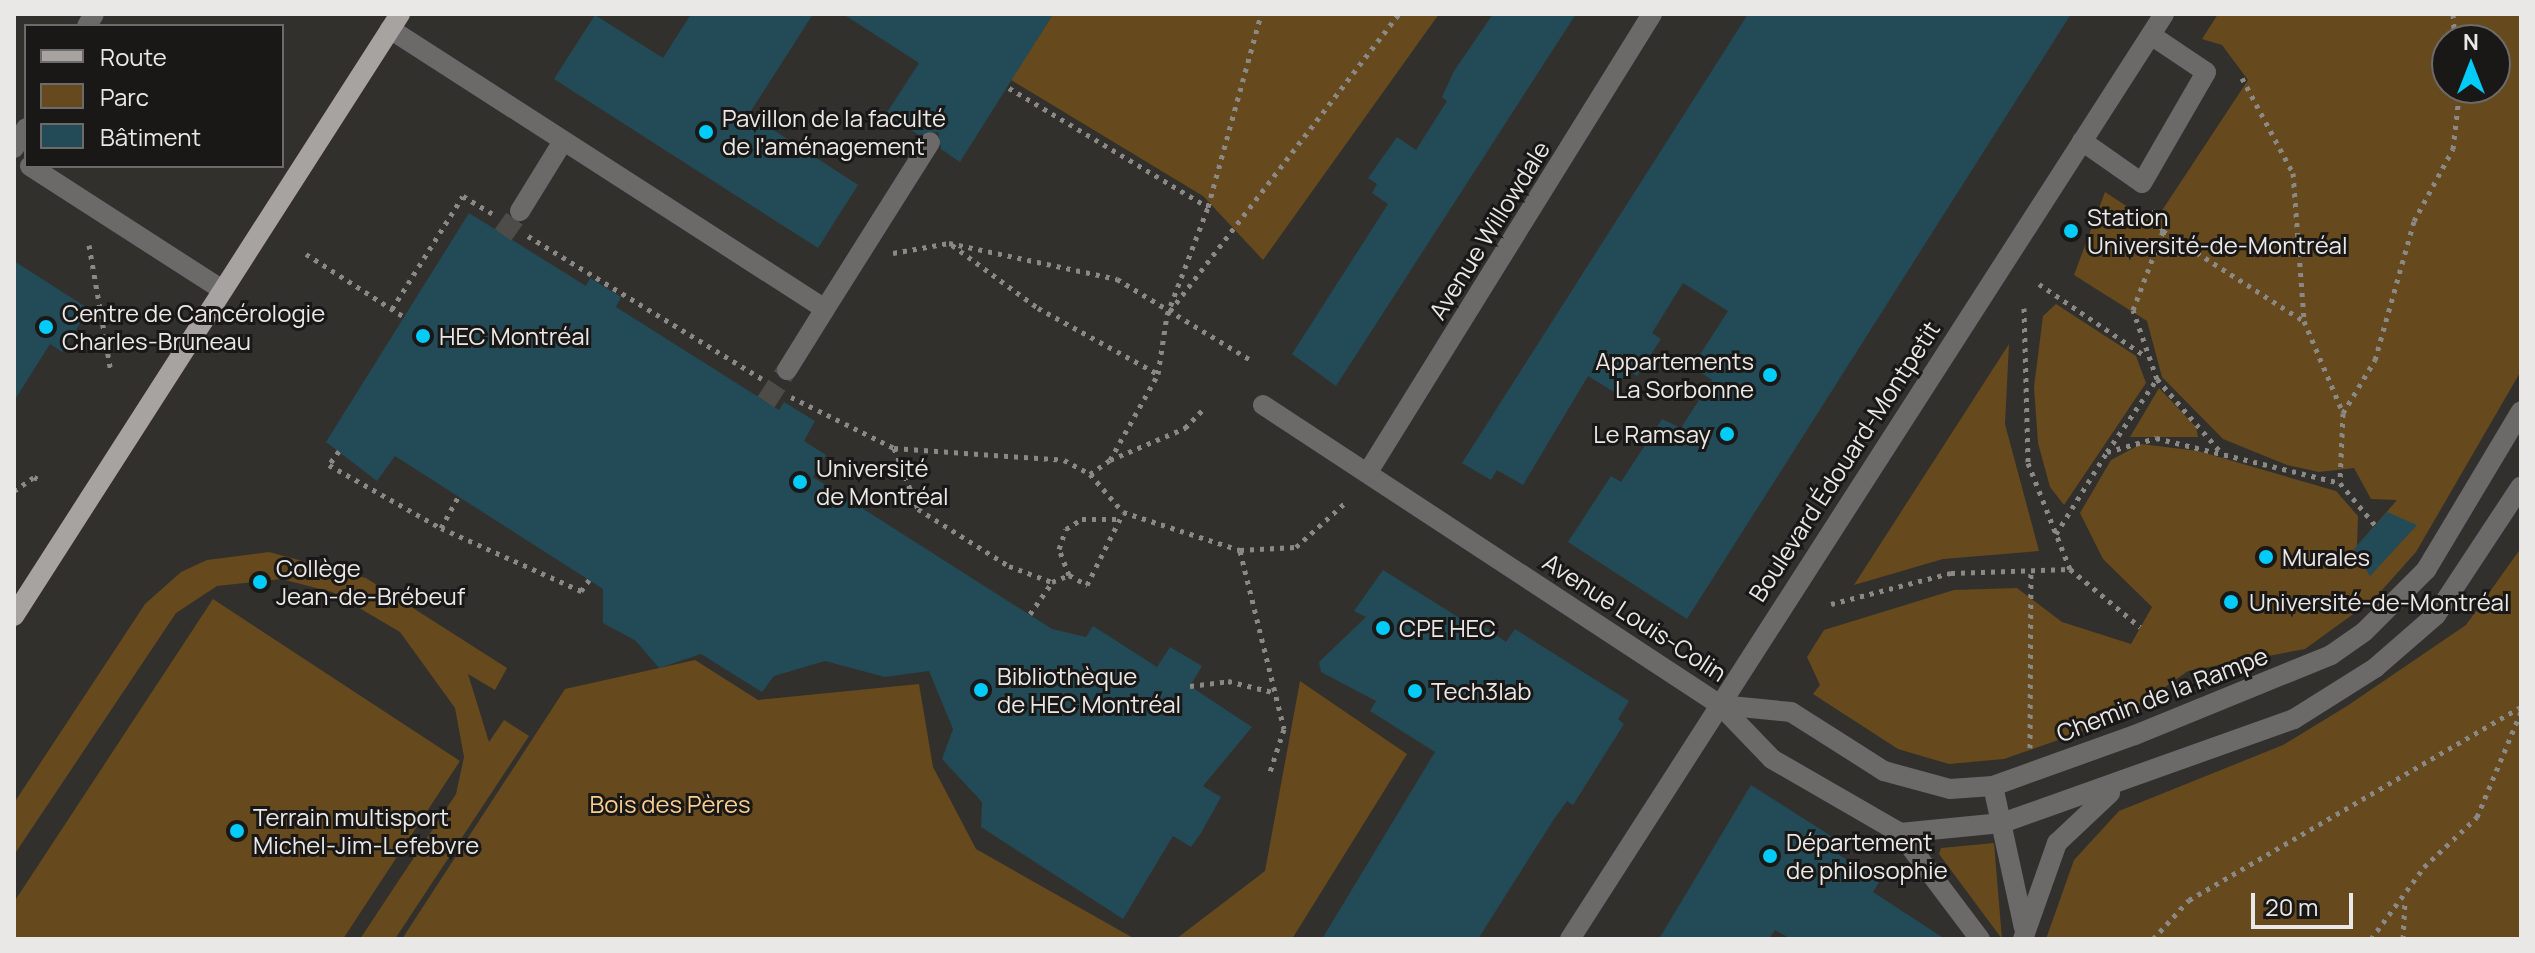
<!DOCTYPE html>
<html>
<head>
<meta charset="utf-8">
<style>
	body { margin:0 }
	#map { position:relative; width:2535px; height:953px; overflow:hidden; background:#32302c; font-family:Manrope,sans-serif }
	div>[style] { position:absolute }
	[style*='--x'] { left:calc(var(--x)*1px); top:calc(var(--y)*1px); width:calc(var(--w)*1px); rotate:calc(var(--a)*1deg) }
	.green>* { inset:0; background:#66491c }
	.building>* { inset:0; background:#224a57 }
	.minor-tunnel>* { height:20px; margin-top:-10px; transform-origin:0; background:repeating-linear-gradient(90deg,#4e4c48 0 20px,transparent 0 30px) }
	.path>* { height:5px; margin-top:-2.5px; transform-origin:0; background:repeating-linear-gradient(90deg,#8b8986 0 4px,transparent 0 10px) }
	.minor>* { height:20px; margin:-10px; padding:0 10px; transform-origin:10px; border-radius:10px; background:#6b6a68 }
	.major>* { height:20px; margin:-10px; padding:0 10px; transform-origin:10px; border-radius:10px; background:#a6a3a0 }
	.dots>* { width:22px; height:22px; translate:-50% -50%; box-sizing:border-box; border:4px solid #191816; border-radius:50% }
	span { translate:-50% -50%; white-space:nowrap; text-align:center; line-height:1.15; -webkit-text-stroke:6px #191816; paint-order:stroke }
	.poi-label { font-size:24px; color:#eae8e6 }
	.left { translate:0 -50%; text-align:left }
	.right { translate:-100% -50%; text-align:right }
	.street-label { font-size:24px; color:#eae8e6 }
	.park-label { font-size:24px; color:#face91 }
	.frame { position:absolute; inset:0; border:16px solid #eae8e6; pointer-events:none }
	.legend { position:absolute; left:24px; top:24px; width:260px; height:144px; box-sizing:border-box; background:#191816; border:2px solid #6d6b69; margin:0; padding:10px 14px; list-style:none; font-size:24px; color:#eae8e6 }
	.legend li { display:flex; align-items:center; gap:16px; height:40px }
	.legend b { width:40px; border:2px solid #6d6b69 }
	.north { position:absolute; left:2431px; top:24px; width:80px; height:80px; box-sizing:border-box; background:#191816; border:2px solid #6d6b69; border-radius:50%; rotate:0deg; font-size:22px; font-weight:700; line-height:32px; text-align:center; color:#eae8e6 }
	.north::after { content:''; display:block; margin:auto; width:28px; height:36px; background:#00cbf9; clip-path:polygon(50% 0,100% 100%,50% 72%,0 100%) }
	.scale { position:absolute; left:2251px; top:893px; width:102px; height:36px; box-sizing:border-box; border:4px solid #eae8e6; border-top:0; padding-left:10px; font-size:24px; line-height:28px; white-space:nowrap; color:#eae8e6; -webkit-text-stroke:6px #191816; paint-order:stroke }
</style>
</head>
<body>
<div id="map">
	<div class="green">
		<i style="clip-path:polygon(1053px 14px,1439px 14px,1263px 260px,1203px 196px,1011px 80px)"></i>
		<i style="clip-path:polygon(evenodd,2218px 14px,2521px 14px,2521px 371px,2416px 552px,2374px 599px,2305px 649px,2188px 671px,2121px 718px,2004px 759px,1949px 764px,1898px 749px,1813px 694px,1820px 685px,1807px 657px,1824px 630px,1954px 590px,2017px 588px,2062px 622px,2131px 644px,2152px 607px,2103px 559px,2080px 513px,2111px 460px,2141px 444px,2198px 451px,2336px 491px,2358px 516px,2357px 546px,2397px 500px,2371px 499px,2354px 468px,2319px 472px,2287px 465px,2223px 439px,2162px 377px,2147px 321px,2074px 275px,2105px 192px,2137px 213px,2161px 212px,2248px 80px,2222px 45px,2202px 39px,2218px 14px,2447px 40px,2495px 40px,2495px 88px,2447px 88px,2447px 40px)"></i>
		<i style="clip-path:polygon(2056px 304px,2136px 356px,2146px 383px,2064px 505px,2050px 487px,2038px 443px,2034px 387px,2043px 316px)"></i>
		<i style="clip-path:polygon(2009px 344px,2005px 424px,2039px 551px,1943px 559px,1854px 585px)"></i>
		<i style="clip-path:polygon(2159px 388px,2196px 427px,2198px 437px,2130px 437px)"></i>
		<i style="clip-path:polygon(2521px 548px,2521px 939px,2046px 939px,2074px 860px,2119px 811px,2283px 745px,2347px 706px,2466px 625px)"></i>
		<i style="clip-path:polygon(269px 552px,366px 578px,507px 668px,495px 690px,468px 674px,489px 742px,504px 720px,529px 736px,395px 939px,360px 939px,456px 794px,464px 757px,455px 708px,400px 632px,332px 592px,281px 579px,217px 586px,176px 613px,14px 855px,14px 803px,145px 604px,181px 572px,207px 560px)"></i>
		<i style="clip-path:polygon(213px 599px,460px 761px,343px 939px,14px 939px,14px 902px)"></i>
		<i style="clip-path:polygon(695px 660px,758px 700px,919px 684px,933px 767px,976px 849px,1135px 939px,402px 939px,565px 689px)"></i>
		<i style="clip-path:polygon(1300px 681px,1407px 754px,1292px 939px,1176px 939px,1265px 871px)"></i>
		<i style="clip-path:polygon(1994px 843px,2002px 939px,1939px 854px,1941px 848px)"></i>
	</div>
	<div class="building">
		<i style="clip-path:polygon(691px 14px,813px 14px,749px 114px,858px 185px,818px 248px,554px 79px,595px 15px,663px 58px)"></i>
		<i style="clip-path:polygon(843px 14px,1053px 14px,960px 162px,941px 149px,938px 132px,919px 135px,886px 114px,919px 63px)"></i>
		<i style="clip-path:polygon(1493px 14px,1576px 14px,1336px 386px,1292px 354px,1388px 204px,1372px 193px,1377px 184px,1368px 178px,1397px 137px,1416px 150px,1447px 101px,1442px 97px,1454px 71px)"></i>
		<i style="clip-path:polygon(1748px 14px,2071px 14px,1687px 619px,1568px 542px,1611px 476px,1621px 482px,1662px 419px,1681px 428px,1712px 380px,1692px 367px,1728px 311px,1683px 283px,1652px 333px,1661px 339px,1637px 376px,1628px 370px,1614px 392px,1588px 376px,1523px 485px,1497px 470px,1491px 480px,1462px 463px)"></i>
		<i style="clip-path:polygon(469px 213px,586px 286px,590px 278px,621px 297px,616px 307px,779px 410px,784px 402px,815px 421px,804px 441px,826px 455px,813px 477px,1052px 629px,1086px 637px,1093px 626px,1157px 667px,1170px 647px,1202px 666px,1190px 686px,1252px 727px,1203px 786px,1221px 797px,1201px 833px,1191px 847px,1173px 836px,1123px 919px,981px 827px,982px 802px,942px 759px,953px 729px,929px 671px,885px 677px,825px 661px,774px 676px,762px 692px,701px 654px,659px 668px,636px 641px,603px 623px,603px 589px,395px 456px,377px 481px,326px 442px)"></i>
		<i style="clip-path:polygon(14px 261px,89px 309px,62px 352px,50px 344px,14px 401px)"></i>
		<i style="clip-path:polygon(2387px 512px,2417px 525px,2370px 576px,2354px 549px)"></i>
		<i style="clip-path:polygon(1383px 570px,1477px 629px,1480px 624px,1506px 642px,1515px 629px,1629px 701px,1618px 719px,1624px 724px,1573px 805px,1567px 801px,1554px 819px,1478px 939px,1322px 939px,1435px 752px,1370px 711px,1376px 701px,1321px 672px,1319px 662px,1366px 617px,1354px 611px)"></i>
		<i style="clip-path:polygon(1751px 785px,1839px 841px,1834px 852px,1881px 879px,1873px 892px,1945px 939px,1791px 939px,1775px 930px,1769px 939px,1659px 939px)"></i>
	</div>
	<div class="minor-tunnel">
		<i style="--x:503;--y:235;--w:29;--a:-55"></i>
		<i style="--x:766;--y:402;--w:38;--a:-57"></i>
	</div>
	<div class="path">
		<i style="--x:2453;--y:14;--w:26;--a:86"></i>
		<i style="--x:2242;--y:78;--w:108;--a:61.8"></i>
		<i style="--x:2293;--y:173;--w:148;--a:85.7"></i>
		<i style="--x:1009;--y:88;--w:232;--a:30.9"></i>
		<i style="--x:2152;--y:210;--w:24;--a:62"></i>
		<i style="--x:2163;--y:231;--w:167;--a:32.6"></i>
		<i style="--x:2304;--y:321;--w:100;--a:67"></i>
		<i style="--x:2343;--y:413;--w:70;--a:92.5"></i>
		<i style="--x:528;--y:236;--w:274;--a:31.4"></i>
		<i style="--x:89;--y:245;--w:129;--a:80.2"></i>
		<i style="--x:952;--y:245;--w:107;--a:36.2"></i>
		<i style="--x:1038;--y:308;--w:137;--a:28.8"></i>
		<i style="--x:893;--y:253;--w:57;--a:-10.1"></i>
		<i style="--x:949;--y:243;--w:172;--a:12.1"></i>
		<i style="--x:1117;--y:279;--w:157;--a:31.2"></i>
		<i style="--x:306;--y:254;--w:117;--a:32.7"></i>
		<i style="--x:2039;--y:284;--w:127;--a:34.1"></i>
		<i style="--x:2024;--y:308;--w:155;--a:88.5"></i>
		<i style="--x:2028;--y:463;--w:114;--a:68.4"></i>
		<i style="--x:392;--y:309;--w:133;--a:-57.9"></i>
		<i style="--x:463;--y:196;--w:39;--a:31"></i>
		<i style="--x:1170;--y:311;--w:375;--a:-52.4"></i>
		<i style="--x:2157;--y:379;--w:73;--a:-109.2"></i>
		<i style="--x:2133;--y:310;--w:85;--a:-69.2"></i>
		<i style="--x:791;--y:397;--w:115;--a:26.3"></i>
		<i style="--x:894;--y:448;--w:170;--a:4"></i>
		<i style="--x:1064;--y:460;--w:30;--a:28"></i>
		<i style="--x:1090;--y:474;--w:50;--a:49"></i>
		<i style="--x:1123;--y:512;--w:123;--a:18"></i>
		<i style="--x:1240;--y:550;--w:56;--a:-3.1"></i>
		<i style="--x:1296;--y:547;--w:69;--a:-42"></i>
		<i style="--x:2343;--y:413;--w:62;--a:-58.9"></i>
		<i style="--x:2375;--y:360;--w:144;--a:-74.3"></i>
		<i style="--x:2414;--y:221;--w:82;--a:-61.6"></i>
		<i style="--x:2453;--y:149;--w:61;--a:-83.5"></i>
		<i style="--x:894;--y:448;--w:66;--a:68.5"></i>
		<i style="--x:918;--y:509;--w:107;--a:32.1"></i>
		<i style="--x:1009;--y:566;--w:46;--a:20.4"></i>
		<i style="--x:339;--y:451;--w:17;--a:126"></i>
		<i style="--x:329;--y:465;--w:129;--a:29.4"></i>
		<i style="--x:441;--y:528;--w:37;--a:-61"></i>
		<i style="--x:2107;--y:452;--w:88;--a:-55.6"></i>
		<i style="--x:2157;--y:379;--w:94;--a:48.9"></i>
		<i style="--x:1110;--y:460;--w:82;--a:-23.1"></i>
		<i style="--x:1185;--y:428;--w:29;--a:-46"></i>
		<i style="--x:1090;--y:474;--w:24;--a:-35"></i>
		<i style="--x:1110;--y:460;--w:98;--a:-60.8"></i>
		<i style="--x:1158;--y:374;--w:60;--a:-81.3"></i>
		<i style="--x:1167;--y:315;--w:116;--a:-69.2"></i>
		<i style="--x:1208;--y:207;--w:200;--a:-74.6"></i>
		<i style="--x:14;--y:491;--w:24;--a:-35"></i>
		<i style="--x:34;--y:477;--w:9;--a:27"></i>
		<i style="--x:441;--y:528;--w:154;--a:24.2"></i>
		<i style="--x:581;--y:591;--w:14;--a:-54"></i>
		<i style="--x:2056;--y:534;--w:97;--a:-58.1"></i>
		<i style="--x:2107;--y:452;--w:51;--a:-15.9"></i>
		<i style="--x:2156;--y:438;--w:189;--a:13.7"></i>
		<i style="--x:2340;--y:483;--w:55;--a:50.2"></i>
		<i style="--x:1240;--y:551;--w:183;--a:76.1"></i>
		<i style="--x:1284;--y:729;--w:48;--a:108.1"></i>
		<i style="--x:1069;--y:575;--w:28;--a:-111"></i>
		<i style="--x:1059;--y:549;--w:21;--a:-71"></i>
		<i style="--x:1066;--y:529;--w:19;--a:-32"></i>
		<i style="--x:1082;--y:519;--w:37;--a:0"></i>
		<i style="--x:1831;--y:604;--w:124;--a:-14.5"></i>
		<i style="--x:1951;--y:573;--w:119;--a:-1.9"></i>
		<i style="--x:2070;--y:569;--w:91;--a:39.6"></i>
		<i style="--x:1030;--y:614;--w:39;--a:-55"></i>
		<i style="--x:1052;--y:582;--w:18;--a:-22"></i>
		<i style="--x:1069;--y:575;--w:21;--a:29"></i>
		<i style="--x:1087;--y:585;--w:80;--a:-63.4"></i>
		<i style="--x:1190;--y:686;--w:38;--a:-7"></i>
		<i style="--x:1228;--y:681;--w:50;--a:13.8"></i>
		<i style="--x:2030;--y:748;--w:175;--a:-89.7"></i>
		<i style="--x:2153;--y:939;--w:53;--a:-47.3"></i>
		<i style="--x:2189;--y:900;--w:384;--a:-30.2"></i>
		<i style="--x:2371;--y:939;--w:89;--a:-53.6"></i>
		<i style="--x:2424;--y:867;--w:73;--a:-43.3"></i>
		<i style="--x:2477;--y:817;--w:114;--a:-67.3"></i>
		<i style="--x:2403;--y:939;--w:39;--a:-87"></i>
	</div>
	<div class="minor">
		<i style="--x:87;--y:26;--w:14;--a:-60"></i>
		<i style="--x:390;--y:29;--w:517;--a:32.77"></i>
		<i style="--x:825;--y:309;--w:197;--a:-57.8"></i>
		<i style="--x:2082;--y:141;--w:73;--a:35"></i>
		<i style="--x:2142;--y:183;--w:128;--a:-60"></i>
		<i style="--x:2206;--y:72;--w:66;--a:-146.1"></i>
		<i style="--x:14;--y:148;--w:23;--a:-59"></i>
		<i style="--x:30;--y:166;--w:227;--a:32.8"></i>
		<i style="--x:520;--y:211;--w:82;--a:-58.4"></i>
		<i style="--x:787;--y:370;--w:72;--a:-58.1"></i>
		<i style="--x:1263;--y:405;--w:547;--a:33.28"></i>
		<i style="--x:1720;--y:705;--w:75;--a:46.1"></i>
		<i style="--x:1772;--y:759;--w:148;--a:30"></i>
		<i style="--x:1900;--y:833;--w:133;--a:53"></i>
		<i style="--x:1368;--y:472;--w:539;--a:-58.2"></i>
		<i style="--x:1720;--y:705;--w:71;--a:5.6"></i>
		<i style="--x:1791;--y:712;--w:110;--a:32.4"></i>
		<i style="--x:1884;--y:771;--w:68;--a:15.3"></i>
		<i style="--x:1950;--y:789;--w:43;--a:-4"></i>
		<i style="--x:1993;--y:786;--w:151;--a:-19.8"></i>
		<i style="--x:2135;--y:735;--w:212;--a:-22.2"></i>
		<i style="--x:2331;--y:655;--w:40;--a:-34.9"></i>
		<i style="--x:2364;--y:632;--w:88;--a:-45"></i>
		<i style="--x:2426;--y:570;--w:185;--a:-59.1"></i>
		<i style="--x:1993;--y:786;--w:145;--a:77.7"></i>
		<i style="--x:1900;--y:833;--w:102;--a:-5.6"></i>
		<i style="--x:2002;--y:823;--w:310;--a:-19.6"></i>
		<i style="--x:2294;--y:719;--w:96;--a:-32.2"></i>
		<i style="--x:2375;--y:668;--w:81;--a:-41"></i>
		<i style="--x:2436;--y:615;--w:154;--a:-56.6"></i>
		<i style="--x:1570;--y:939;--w:1099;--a:-57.29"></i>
		<i style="--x:2023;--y:939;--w:102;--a:-70.5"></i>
		<i style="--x:2057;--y:843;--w:73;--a:-43.3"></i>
	</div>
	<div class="major">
		<i style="--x:14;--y:616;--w:715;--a:-57.33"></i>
	</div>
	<div class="dots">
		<i style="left:706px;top:132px;background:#00cbf9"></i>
		<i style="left:2071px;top:231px;background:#00cbf9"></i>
		<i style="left:46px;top:327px;background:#00cbf9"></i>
		<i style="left:423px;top:336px;background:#00cbf9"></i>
		<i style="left:1770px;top:375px;background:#00cbf9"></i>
		<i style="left:1727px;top:434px;background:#00cbf9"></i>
		<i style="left:800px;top:482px;background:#00cbf9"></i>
		<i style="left:2266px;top:557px;background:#00cbf9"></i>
		<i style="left:260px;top:582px;background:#00cbf9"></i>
		<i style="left:2231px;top:602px;background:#00cbf9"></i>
		<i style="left:1383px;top:628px;background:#00cbf9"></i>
		<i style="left:981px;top:690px;background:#00cbf9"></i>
		<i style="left:1415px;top:691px;background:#00cbf9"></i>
		<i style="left:237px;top:831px;background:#00cbf9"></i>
		<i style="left:1770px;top:856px;background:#00cbf9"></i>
	</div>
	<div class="poi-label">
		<span class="left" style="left:722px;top:132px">Pavillon de la faculté<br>de l'aménagement</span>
		<span class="left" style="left:2087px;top:231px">Station<br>Université-de-Montréal</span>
		<span class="left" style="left:62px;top:327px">Centre de Cancérologie<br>Charles-Bruneau</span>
		<span class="left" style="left:439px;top:336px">HEC Montréal</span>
		<span class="right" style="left:1754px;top:375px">Appartements<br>La Sorbonne</span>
		<span class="right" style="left:1711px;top:434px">Le Ramsay</span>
		<span class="left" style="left:816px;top:482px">Université<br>de Montréal</span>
		<span class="left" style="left:2282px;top:557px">Murales</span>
		<span class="left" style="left:276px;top:582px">Collège<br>Jean-de-Brébeuf</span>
		<span class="left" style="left:2249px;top:602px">Université-de-Montréal</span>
		<span class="left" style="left:1399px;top:628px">CPE HEC</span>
		<span class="left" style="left:997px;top:690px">Bibliothèque<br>de HEC Montréal</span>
		<span class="left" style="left:1431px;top:691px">Tech3lab</span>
		<span class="left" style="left:253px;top:831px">Terrain multisport<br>Michel-Jim-Lefebvre</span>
		<span class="left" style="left:1786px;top:856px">Département<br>de philosophie</span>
	</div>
	<div class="street-label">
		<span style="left:1489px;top:230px;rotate:-58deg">Avenue Willowdale</span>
		<span style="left:1844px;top:461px;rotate:-57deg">Boulevard Édouard-Montpetit</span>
		<span style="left:1635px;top:617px;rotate:33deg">Avenue Louis-Colin</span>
		<span style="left:2162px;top:694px;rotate:-21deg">Chemin de la Rampe</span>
	</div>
	<div class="park-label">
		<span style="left:670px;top:804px">Bois des Pères</span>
	</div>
	<div class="frame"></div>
	<ul class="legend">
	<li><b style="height:10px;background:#a6a3a0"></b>Route</li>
	<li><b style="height:22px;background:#66491c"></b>Parc</li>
	<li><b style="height:22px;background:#224a57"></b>Bâtiment</li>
	</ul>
	<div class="north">N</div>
	<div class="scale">20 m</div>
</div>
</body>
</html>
